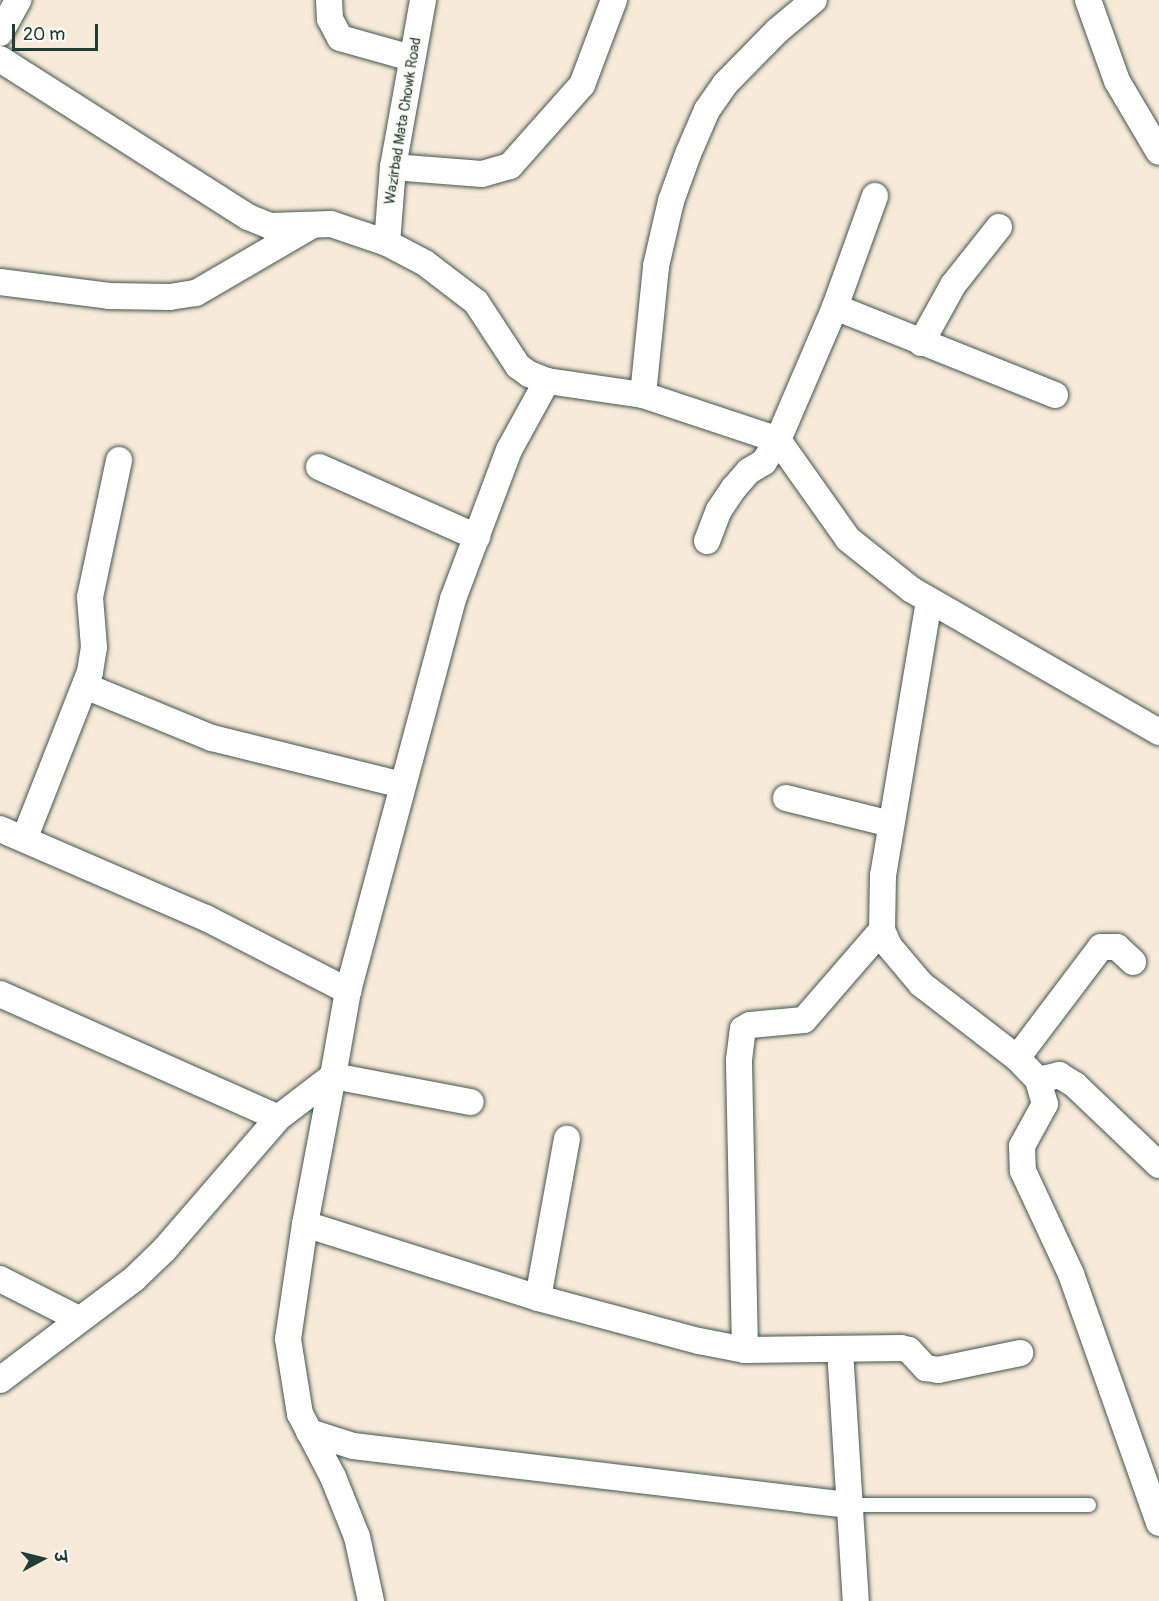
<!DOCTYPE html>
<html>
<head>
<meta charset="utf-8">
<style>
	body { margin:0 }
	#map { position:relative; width:1159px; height:1601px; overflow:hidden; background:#f8ead9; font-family:Pangolin,"Playpen Sans Deva",sans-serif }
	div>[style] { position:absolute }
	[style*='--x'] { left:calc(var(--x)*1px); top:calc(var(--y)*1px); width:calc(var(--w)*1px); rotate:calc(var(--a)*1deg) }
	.roads { filter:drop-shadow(0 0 2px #40574d) drop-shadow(0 0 2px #40574d) }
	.lane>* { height:14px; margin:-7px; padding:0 7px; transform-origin:7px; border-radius:7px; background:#fff }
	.street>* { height:26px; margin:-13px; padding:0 13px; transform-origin:13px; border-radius:13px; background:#fff }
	span { translate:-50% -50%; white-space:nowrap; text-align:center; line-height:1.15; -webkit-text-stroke:4.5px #fdfcf7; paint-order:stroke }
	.street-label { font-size:15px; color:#1f3d34 }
	.north { position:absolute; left:12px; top:1529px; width:60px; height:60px; -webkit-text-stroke:4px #fdfcf7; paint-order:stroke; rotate:83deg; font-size:16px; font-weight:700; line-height:24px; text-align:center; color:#1f3d34 }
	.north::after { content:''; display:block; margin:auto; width:21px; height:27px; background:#1f3d34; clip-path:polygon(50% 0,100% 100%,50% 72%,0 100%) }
	.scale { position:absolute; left:12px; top:24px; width:86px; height:27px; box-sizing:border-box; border:3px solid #1f3d34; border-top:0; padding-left:8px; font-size:18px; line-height:21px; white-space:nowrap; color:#1f3d34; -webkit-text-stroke:4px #fdfcf7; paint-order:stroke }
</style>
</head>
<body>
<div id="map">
	<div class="roads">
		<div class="lane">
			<i style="--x:847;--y:1505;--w:242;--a:0"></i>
		</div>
		<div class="street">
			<i style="--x:329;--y:0;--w:19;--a:87"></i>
			<i style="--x:330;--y:19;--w:21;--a:62"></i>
			<i style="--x:340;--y:38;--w:74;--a:15.7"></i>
			<i style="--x:1088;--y:0;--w:86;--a:70.3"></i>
			<i style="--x:1117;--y:81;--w:82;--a:59.4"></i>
			<i style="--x:0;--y:33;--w:38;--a:-61"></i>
			<i style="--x:0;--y:59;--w:294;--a:32.5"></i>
			<i style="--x:248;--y:217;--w:24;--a:22"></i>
			<i style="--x:270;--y:226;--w:61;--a:-1.9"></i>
			<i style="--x:331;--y:224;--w:59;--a:18.7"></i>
			<i style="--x:387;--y:243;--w:43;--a:27.8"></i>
			<i style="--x:425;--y:263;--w:64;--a:37.4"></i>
			<i style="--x:476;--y:302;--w:77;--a:56.7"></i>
			<i style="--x:518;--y:366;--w:14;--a:36"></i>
			<i style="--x:529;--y:374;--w:19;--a:21"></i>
			<i style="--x:547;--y:381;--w:97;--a:8.3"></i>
			<i style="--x:643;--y:395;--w:142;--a:18.4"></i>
			<i style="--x:778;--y:440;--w:121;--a:54.7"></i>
			<i style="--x:848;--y:539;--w:82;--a:38.6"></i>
			<i style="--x:912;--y:590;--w:285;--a:29.9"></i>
			<i style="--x:393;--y:167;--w:89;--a:4.5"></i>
			<i style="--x:482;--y:174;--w:29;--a:-16"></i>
			<i style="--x:510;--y:166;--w:108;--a:-48.4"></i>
			<i style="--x:582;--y:85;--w:91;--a:-69.4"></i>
			<i style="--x:387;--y:243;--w:76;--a:-85.5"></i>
			<i style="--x:393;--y:167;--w:170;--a:-79.8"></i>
			<i style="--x:0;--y:282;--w:110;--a:7.3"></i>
			<i style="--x:109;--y:296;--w:61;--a:0.9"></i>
			<i style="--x:170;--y:297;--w:26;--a:-9"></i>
			<i style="--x:196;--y:293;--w:133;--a:-30.2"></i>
			<i style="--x:835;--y:307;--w:237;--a:21.8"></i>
			<i style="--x:921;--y:343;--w:66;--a:-61.1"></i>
			<i style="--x:953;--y:285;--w:74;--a:-51.6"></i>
			<i style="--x:643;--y:395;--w:130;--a:-84.2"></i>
			<i style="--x:656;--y:266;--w:67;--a:-77"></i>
			<i style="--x:671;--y:201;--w:50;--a:-70.1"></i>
			<i style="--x:688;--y:154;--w:48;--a:-66.6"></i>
			<i style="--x:707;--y:110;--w:32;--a:-55"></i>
			<i style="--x:725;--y:84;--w:74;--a:-45.5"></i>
			<i style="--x:777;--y:31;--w:48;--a:-40"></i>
			<i style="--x:319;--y:467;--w:173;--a:23.9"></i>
			<i style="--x:707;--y:541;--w:33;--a:-69"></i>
			<i style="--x:719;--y:510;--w:27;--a:-56"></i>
			<i style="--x:734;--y:488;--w:23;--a:-49"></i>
			<i style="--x:749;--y:471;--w:17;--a:-31"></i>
			<i style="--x:764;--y:462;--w:26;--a:-58"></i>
			<i style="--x:778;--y:440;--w:145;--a:-66.8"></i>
			<i style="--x:835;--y:307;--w:118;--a:-70.2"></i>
			<i style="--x:929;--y:601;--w:278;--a:99.5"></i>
			<i style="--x:883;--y:875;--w:55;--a:91"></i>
			<i style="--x:882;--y:930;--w:17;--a:66"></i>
			<i style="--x:889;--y:946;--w:50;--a:49.9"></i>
			<i style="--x:921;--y:984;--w:121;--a:37.6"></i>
			<i style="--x:1017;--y:1058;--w:30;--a:46"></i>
			<i style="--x:1038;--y:1080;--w:25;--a:74"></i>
			<i style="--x:1045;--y:1104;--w:48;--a:118.7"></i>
			<i style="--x:1022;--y:1146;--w:25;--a:88"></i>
			<i style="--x:1023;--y:1171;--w:114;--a:65"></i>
			<i style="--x:1071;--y:1274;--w:264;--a:70.5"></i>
			<i style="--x:85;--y:686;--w:137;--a:22.3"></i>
			<i style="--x:212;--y:738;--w:196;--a:13.9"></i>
			<i style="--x:786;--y:798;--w:108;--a:13.9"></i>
			<i style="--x:0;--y:829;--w:224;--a:23.4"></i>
			<i style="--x:206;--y:918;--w:160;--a:27.2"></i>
			<i style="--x:25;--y:837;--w:177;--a:-68.5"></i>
			<i style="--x:90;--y:672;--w:25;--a:-81"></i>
			<i style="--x:94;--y:647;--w:50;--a:-94.6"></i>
			<i style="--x:90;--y:597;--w:140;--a:-78"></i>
			<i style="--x:0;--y:994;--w:304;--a:24"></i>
			<i style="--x:1017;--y:1058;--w:139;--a:-52.9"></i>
			<i style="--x:1101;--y:947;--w:16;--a:0"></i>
			<i style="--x:1117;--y:947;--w:22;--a:43"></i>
			<i style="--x:1038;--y:1080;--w:22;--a:-13"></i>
			<i style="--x:1059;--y:1075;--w:19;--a:32"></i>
			<i style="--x:1075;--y:1085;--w:116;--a:43.6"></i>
			<i style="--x:305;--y:1224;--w:244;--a:17.6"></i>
			<i style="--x:538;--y:1298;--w:167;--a:15"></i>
			<i style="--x:699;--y:1341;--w:47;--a:11.1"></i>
			<i style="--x:745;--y:1350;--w:156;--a:-0.7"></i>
			<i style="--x:901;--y:1348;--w:8;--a:14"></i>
			<i style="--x:909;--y:1350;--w:25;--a:47"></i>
			<i style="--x:926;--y:1368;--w:12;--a:9"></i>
			<i style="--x:938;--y:1370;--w:84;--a:-11.7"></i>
			<i style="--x:0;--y:1279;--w:89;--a:26.9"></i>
			<i style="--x:538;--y:1298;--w:162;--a:-79.7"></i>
			<i style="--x:745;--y:1350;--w:290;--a:-91.2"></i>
			<i style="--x:739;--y:1060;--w:31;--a:-83"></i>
			<i style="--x:743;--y:1029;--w:8;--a:-30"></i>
			<i style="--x:750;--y:1025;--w:54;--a:-5.3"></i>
			<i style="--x:804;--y:1020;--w:119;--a:-49.1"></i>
			<i style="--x:840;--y:1350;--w:252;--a:86.4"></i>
			<i style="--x:0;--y:1380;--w:168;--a:-37"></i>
			<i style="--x:134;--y:1279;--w:43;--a:-44.1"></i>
			<i style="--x:165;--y:1249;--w:173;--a:-49.2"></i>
			<i style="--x:278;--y:1118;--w:69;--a:-37.4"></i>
			<i style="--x:333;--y:1076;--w:86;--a:-80"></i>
			<i style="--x:348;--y:991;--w:406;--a:-75"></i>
			<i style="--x:453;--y:599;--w:159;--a:-69.4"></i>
			<i style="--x:509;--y:450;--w:79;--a:-61.2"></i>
			<i style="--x:309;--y:1432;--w:46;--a:17.7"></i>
			<i style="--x:353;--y:1446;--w:498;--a:6.8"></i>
			<i style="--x:371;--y:1601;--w:66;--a:-102.3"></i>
			<i style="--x:357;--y:1537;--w:65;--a:-111.8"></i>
			<i style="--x:333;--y:1477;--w:71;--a:-117.6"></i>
			<i style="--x:300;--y:1414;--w:76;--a:-99.1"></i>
			<i style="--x:288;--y:1339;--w:116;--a:-81.6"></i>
			<i style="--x:305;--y:1224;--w:151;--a:-79.3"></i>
			<i style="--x:333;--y:1076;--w:140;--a:10.7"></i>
		</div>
	</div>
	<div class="street-label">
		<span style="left:403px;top:121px;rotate:-81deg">Wazirbad Mata Chowk Road</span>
	</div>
	<div class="north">उ</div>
	<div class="scale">20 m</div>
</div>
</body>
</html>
